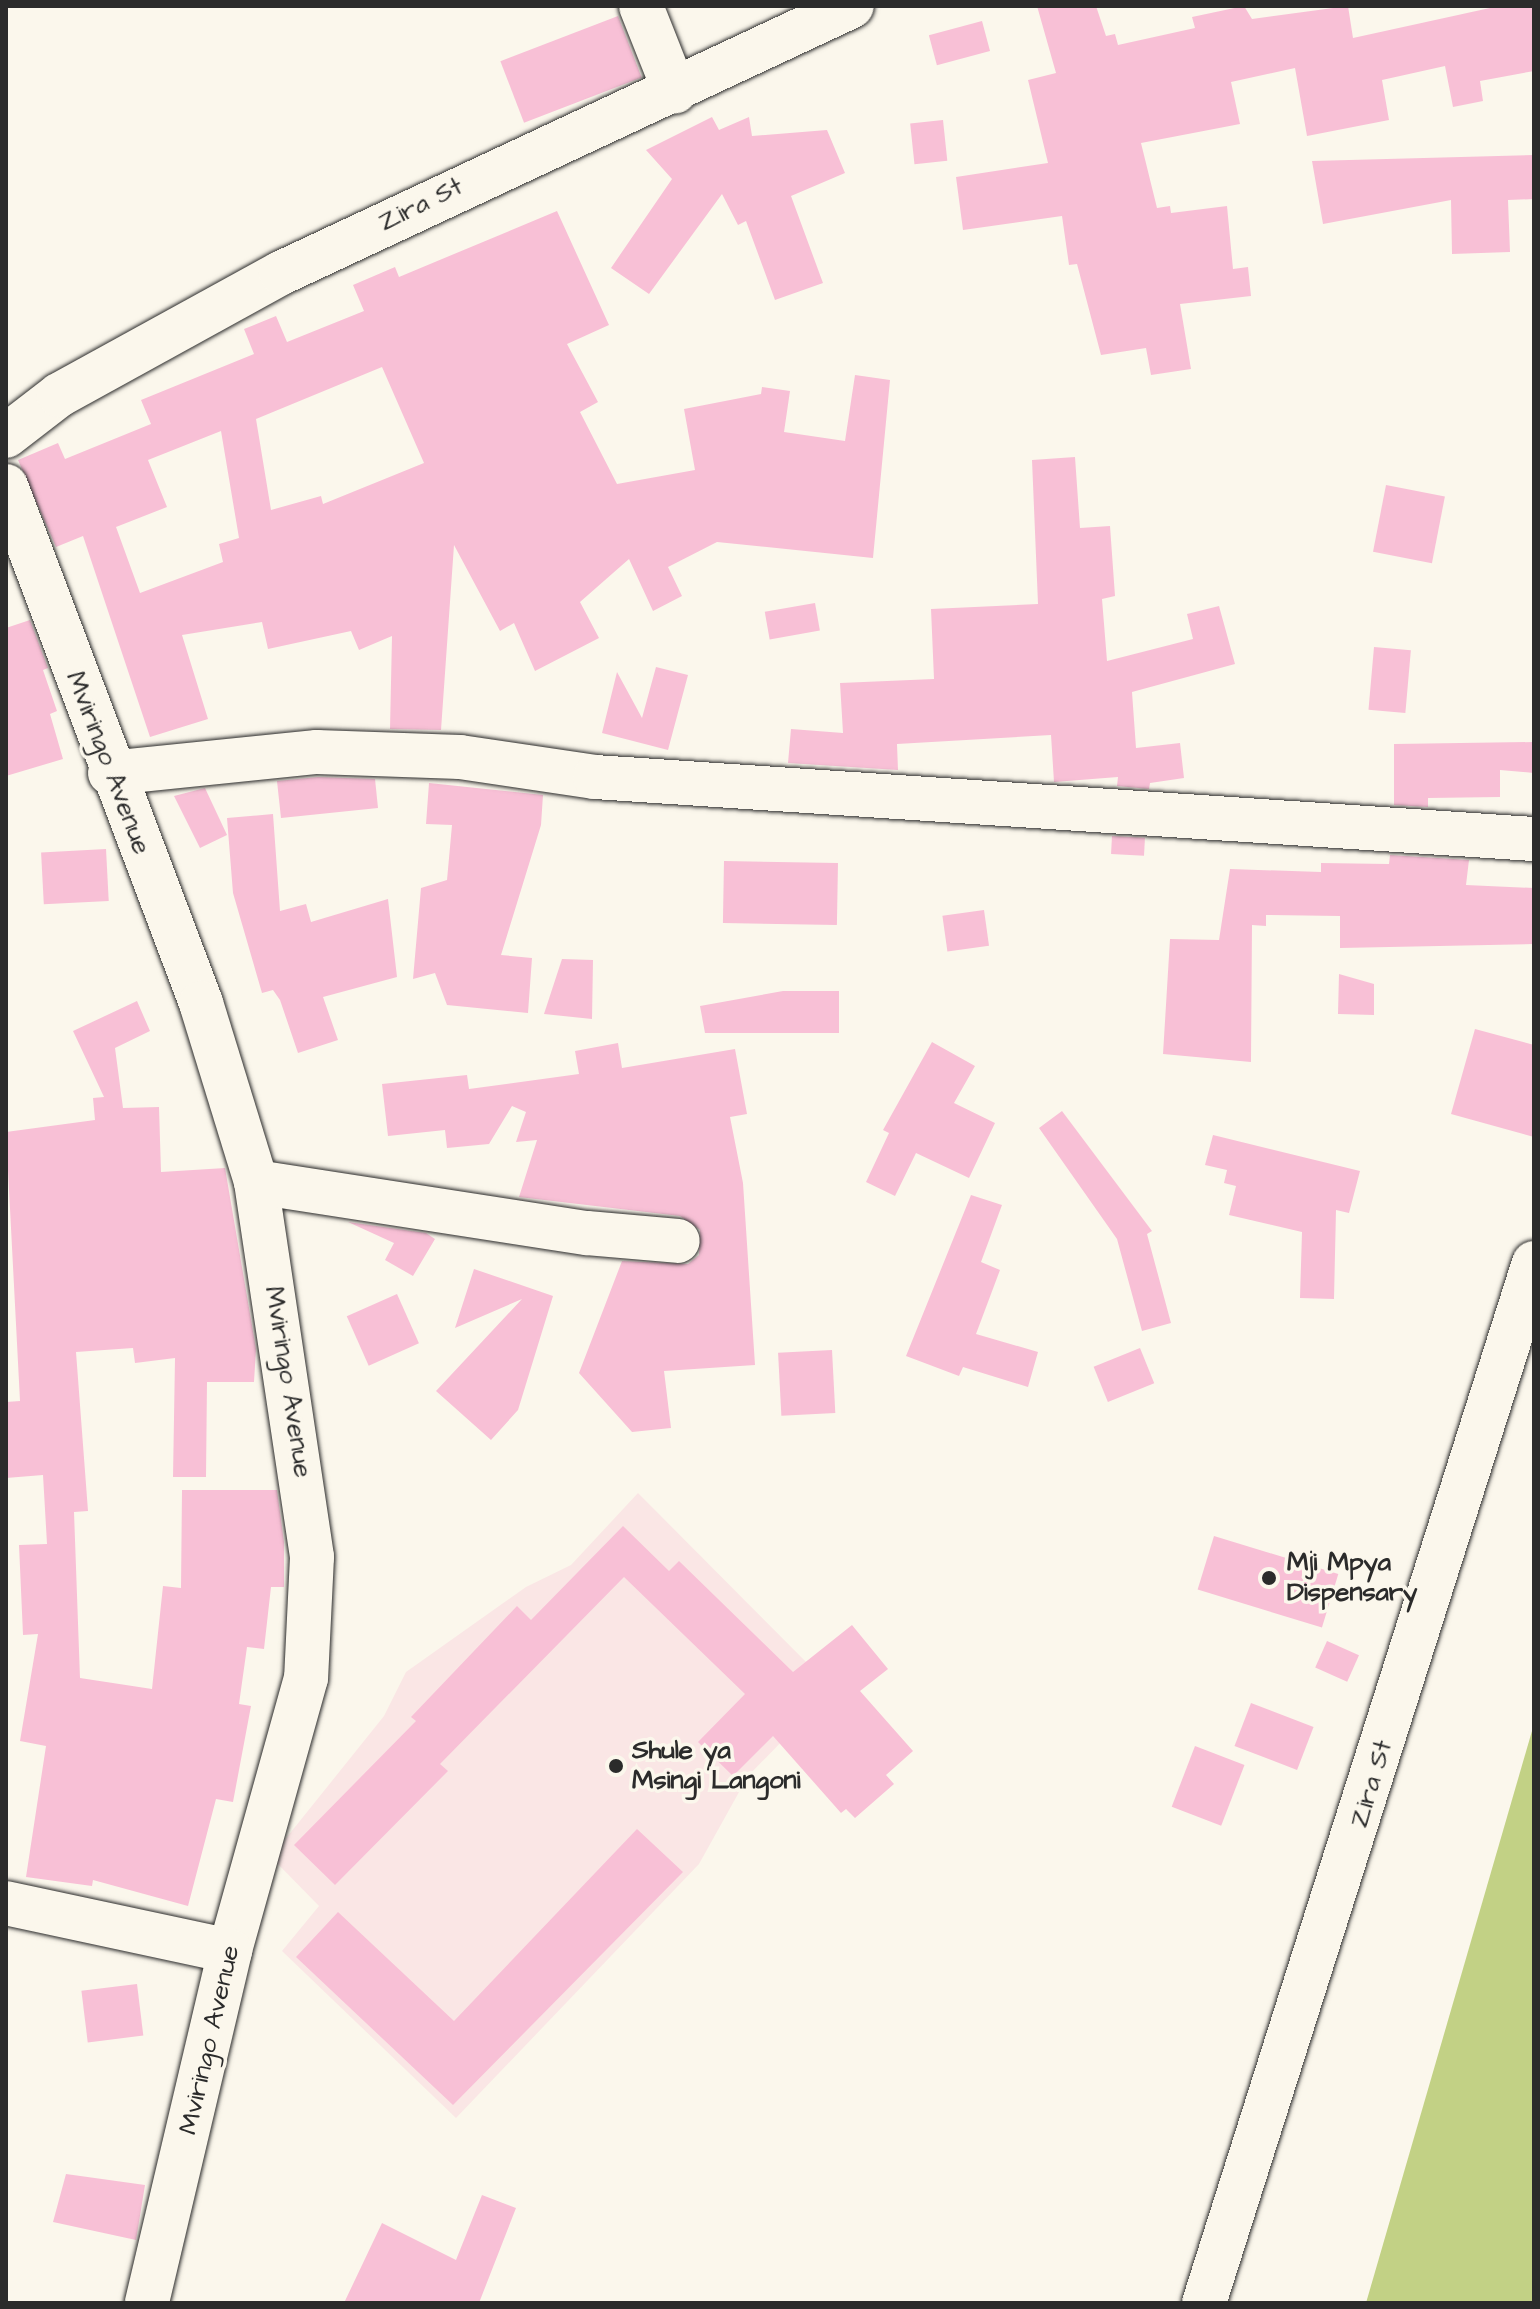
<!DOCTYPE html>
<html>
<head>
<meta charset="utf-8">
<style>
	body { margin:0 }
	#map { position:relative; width:1540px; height:2309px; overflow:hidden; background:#fbf7ec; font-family:"Architects Daughter",sans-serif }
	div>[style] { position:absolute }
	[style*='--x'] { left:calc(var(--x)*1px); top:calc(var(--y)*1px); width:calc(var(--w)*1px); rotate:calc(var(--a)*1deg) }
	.built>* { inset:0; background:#fae6e5 }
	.green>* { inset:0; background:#c2d185 }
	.building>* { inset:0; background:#f8c0d6; transform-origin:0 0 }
	.roads { filter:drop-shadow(0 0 2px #2b2b2b) drop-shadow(0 0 2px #2b2b2b) }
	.minor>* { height:44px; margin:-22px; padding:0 22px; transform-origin:22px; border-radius:22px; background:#fbf7ec }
	.dots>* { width:22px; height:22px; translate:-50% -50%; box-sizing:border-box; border:4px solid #fbf7ec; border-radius:50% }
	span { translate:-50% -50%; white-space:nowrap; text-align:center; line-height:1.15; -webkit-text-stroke:7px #fbf7ec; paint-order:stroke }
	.street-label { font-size:26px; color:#2b2b2b }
	.poi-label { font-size:26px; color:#2b2b2b; font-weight:700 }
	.left { translate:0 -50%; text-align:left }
	.frame { position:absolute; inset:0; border:8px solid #2b2b2b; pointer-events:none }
</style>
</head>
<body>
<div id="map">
	<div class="built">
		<i style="clip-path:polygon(638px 1493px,833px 1689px,748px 1776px,699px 1864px,456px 2118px,282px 1951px,319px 1906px,271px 1857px,384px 1716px,406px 1672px,526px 1587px,571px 1565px)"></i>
	</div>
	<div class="green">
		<i style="clip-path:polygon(1534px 1724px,1534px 2303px,1366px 2303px)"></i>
	</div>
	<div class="building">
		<i style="clip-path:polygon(1037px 6px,1096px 6px,1106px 36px,1115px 34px,1118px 45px,1195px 28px,1192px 17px,1244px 6px,1252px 19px,1348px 6px,1353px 38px,1499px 6px,1534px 6px,1534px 71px,1480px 81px,1483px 101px,1453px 107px,1445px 66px,1382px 80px,1389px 120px,1307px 136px,1295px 68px,1231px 82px,1240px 124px,1141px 143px,1157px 208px,1170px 206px,1171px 213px,1227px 206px,1233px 269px,1248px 267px,1251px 296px,1180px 304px,1191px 369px,1151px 375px,1146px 348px,1101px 355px,1077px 264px,1069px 265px,1062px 216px,963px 230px,956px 177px,1048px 163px,1028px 80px,1056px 73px)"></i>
		<i style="left:618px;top:16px;width:66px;height:126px;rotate:69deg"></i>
		<i style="left:982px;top:21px;width:31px;height:55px;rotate:75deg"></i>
		<i style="clip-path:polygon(712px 117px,719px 130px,749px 117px,752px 136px,827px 130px,845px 173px,791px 196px,823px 283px,775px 300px,746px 221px,738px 225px,722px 194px,649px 294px,611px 268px,672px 179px,646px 150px)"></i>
		<i style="left:943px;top:120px;width:41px;height:33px;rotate:84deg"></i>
		<i style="clip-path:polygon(1534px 155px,1534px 199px,1508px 200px,1510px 252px,1452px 254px,1451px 200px,1323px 224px,1312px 161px)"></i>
		<i style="clip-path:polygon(evenodd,557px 211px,609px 325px,567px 344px,598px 402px,580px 412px,617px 484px,695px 470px,684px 409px,761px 394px,762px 387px,790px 391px,784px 432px,845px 441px,855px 375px,890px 380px,873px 558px,717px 542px,668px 567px,682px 596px,653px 611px,629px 559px,580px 602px,599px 638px,535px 671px,514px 623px,500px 631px,454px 545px,441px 730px,390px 729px,392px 636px,359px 650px,351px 631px,268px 649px,262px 622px,182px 635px,208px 719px,150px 737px,83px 536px,56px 547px,18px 460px,58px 443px,65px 459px,151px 424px,141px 400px,254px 354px,244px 329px,276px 316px,287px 342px,364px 311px,353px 285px,395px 267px,399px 277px,557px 211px,382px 367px,424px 463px,323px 504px,321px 496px,271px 510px,256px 419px,382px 367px,557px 211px,221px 431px,239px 538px,219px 544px,223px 562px,140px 593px,116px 527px,167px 507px,148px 460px,221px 431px)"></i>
		<i style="clip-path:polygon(1075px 457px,1080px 528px,1110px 526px,1115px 596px,1102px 599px,1107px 661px,1193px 639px,1187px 614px,1219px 606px,1235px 664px,1132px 692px,1136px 748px,1180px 743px,1184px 778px,1150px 783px,1149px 789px,1117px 786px,1118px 777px,1054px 782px,1051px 735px,897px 744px,898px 770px,788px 763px,791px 729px,843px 733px,840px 683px,934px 679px,931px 609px,1038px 604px,1032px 460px)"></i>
		<i style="left:1386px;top:485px;width:60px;height:68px;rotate:11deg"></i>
		<i style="left:815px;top:603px;width:28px;height:51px;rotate:80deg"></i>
		<i style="clip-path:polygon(30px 620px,48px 668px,43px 670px,57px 711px,50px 714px,63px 759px,6px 776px,6px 628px)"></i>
		<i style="left:1374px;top:647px;width:37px;height:63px;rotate:5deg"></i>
		<i style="clip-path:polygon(656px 667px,688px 675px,668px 750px,602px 733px,617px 672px,642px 718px)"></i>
		<i style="clip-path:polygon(1534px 742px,1534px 773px,1500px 770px,1500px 797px,1428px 798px,1428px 807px,1394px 805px,1394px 744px)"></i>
		<i style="clip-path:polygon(318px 777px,375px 779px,378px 808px,281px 818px,277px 781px)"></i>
		<i style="clip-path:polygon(429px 783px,543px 795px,541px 825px,501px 955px,532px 958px,528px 1013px,447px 1005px,435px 973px,413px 979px,421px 888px,447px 880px,452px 825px,426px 824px)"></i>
		<i style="clip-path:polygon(205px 788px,227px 835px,200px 848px,174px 796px)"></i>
		<i style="clip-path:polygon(273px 814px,280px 911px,306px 904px,311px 922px,388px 899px,397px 977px,323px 997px,338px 1040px,298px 1053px,280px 1000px,273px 990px,262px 993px,233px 893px,227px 818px)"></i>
		<i style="left:1112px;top:836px;width:33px;height:18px;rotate:3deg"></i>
		<i style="left:106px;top:849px;width:52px;height:65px;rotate:87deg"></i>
		<i style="clip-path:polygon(1390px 855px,1469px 860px,1466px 885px,1534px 888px,1534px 944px,1340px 948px,1340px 916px,1266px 915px,1266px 926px,1252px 925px,1251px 1062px,1163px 1054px,1170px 939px,1219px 940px,1230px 869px,1321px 872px,1321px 863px,1389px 864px)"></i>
		<i style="left:724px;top:861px;width:114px;height:62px;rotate:1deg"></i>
		<i style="left:984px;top:910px;width:36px;height:42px;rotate:82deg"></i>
		<i style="clip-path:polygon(562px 959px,593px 960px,592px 1019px,544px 1014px)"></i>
		<i style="clip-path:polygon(1339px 974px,1374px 984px,1374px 1015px,1338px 1014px)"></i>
		<i style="clip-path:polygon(783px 991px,839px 991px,839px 1033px,705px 1033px,700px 1006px)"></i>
		<i style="clip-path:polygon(137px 1001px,150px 1031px,115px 1048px,123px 1108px,159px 1107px,161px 1172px,225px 1168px,256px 1349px,254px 1382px,207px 1382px,206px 1477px,173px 1477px,175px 1358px,135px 1363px,133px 1348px,76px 1352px,88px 1511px,74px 1512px,80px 1678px,152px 1689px,163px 1586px,181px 1588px,182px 1490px,277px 1490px,284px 1542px,284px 1587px,271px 1587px,264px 1649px,247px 1647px,239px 1704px,251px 1706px,233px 1802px,216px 1799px,188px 1906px,93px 1880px,92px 1886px,26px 1877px,46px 1746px,20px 1741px,38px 1634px,23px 1635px,19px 1545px,47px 1544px,43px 1475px,6px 1478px,6px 1402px,20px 1401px,6px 1132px,95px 1120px,93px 1098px,104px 1097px,73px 1031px)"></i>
		<i style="clip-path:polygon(1475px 1029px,1534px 1045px,1534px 1137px,1451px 1114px)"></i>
		<i style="clip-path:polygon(932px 1042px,975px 1066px,954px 1103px,995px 1123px,969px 1178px,916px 1153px,895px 1196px,866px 1182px,889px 1133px,883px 1130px)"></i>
		<i style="clip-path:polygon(618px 1043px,622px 1068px,735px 1049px,747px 1114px,730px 1117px,743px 1183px,755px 1365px,664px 1371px,671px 1428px,632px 1432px,579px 1373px,622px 1261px,688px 1264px,699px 1255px,700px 1230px,680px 1216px,519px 1197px,537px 1140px,516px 1142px,526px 1112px,512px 1106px,489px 1144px,447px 1148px,445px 1130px,388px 1136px,382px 1084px,467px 1075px,469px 1089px,579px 1074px,575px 1051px)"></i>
		<i style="clip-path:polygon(1062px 1111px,1152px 1231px,1147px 1234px,1171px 1323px,1142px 1331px,1117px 1239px,1039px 1128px)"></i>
		<i style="clip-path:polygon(1213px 1135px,1360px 1171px,1349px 1213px,1336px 1210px,1334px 1299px,1300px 1298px,1302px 1232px,1229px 1215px,1236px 1186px,1224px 1183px,1227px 1170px,1205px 1165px)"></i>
		<i style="clip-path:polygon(971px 1195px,1002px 1205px,981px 1262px,1000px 1270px,976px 1334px,1038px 1352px,1028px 1387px,963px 1367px,959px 1376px,906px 1356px)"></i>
		<i style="clip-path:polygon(348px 1222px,426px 1233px,435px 1239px,413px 1276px,385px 1260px,394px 1243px)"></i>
		<i style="clip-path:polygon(474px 1269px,553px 1296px,518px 1410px,491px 1440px,436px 1391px,522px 1299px,455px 1328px)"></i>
		<i style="left:397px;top:1294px;width:54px;height:55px;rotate:66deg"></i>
		<i style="left:1140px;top:1348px;width:38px;height:50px;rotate:68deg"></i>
		<i style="left:832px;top:1350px;width:63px;height:54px;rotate:87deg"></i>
		<i style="clip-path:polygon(623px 1526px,669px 1571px,679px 1561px,793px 1672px,852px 1625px,888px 1669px,860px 1691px,913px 1751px,886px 1775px,894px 1784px,855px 1818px,846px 1809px,841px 1813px,773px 1736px,733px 1776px,698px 1742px,745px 1694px,624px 1577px,440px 1764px,448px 1771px,335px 1885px,294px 1845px,416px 1721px,411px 1717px,517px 1606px,531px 1620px)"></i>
		<i style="left:1214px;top:1536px;width:130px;height:56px;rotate:17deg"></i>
		<i style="left:1327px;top:1641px;width:35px;height:29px;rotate:24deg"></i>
		<i style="left:1251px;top:1703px;width:67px;height:46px;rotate:21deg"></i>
		<i style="left:1195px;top:1746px;width:53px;height:65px;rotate:21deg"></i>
		<i style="clip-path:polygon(637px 1829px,683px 1872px,453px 2105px,296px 1957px,338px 1912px,454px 2021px)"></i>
		<i style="left:137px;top:1984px;width:52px;height:56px;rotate:83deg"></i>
		<i style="clip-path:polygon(66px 2174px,145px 2185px,136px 2240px,53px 2222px)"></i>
		<i style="clip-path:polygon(482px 2195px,516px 2208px,479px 2303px,344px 2303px,382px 2223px,456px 2260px)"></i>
	</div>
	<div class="roads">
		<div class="minor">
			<i style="--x:641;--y:6;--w:92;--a:68.4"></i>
			<i style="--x:6;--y:436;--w:67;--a:-37.7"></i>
			<i style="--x:59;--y:395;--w:253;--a:-28.8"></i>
			<i style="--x:281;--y:273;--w:630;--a:-25.06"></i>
			<i style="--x:6;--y:486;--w:553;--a:69.33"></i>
			<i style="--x:201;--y:1003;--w:187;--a:72.9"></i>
			<i style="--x:256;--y:1182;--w:379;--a:81.5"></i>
			<i style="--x:312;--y:1557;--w:121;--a:92.8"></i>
			<i style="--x:306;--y:1678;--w:283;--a:105.6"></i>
			<i style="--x:230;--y:1951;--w:362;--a:103.3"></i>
			<i style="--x:110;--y:773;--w:208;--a:-5.8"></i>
			<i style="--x:317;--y:752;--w:143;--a:2"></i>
			<i style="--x:460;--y:757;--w:136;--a:8.4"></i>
			<i style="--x:595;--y:777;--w:941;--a:3.78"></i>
			<i style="--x:256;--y:1182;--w:335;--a:8.8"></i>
			<i style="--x:587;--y:1233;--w:91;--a:5"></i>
			<i style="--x:6;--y:1903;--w:229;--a:12.1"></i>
			<i style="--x:1204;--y:2303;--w:1091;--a:-72.4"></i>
		</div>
	</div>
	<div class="dots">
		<i style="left:1269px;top:1578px;background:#2b2b2b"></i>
		<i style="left:616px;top:1766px;background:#2b2b2b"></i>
	</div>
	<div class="street-label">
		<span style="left:421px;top:205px;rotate:-26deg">Zira St</span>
		<span style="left:108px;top:763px;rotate:69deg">Mviringo Avenue</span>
		<span style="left:288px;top:1382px;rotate:81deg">Mviringo Avenue</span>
		<span style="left:1372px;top:1784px;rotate:-73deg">Zira St</span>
		<span style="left:210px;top:2040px;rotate:-77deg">Mviringo Avenue</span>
	</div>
	<div class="poi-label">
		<span class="left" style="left:1287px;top:1578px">Mji Mpya<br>Dispensary</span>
		<span class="left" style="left:632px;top:1766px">Shule ya<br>Msingi Langoni</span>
	</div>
	<div class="frame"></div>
</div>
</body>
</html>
